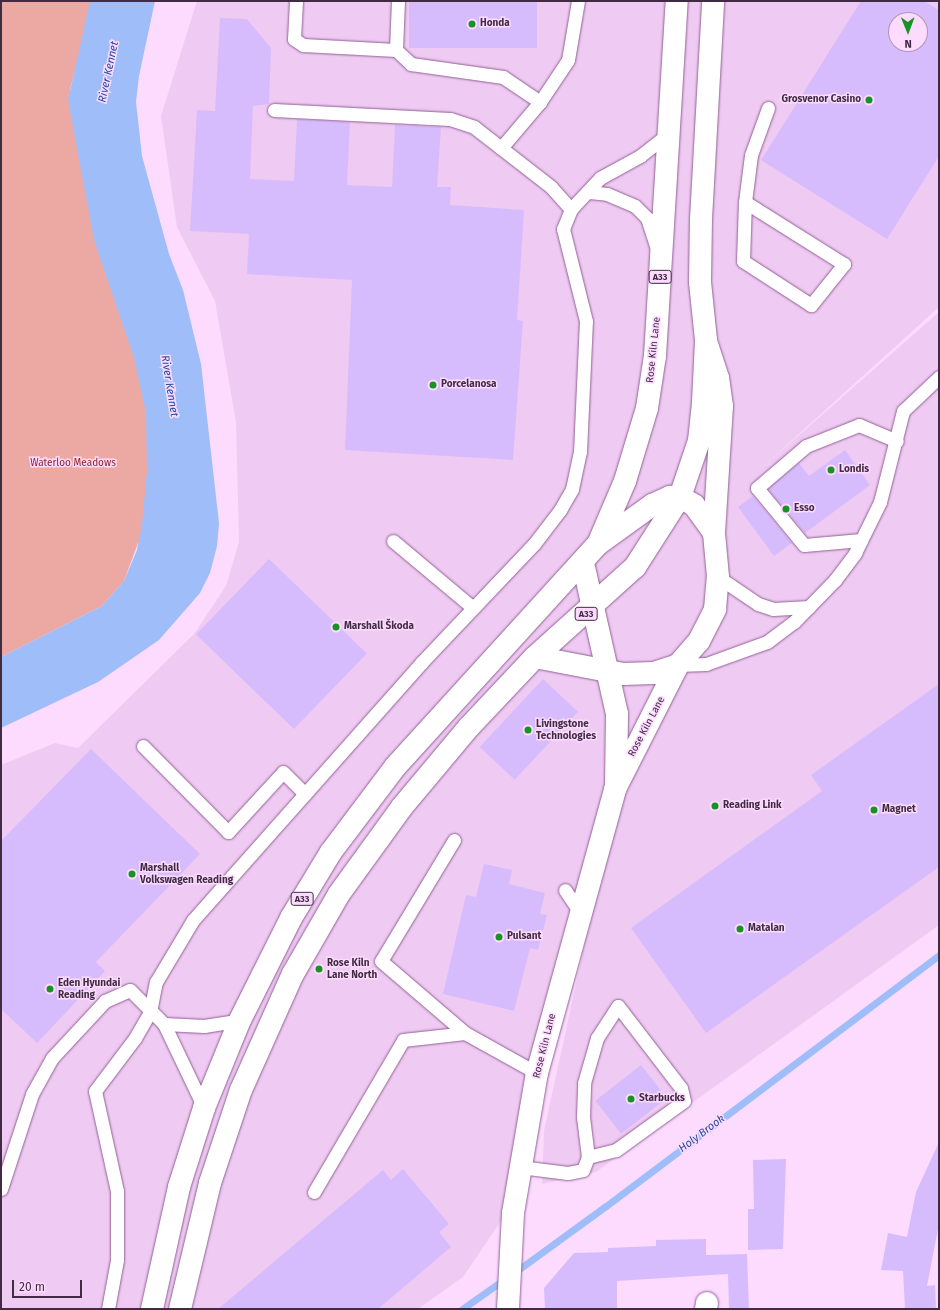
<!DOCTYPE html>
<html>
<head>
<meta charset="utf-8">
<style>
	body { margin:0 }
	#map { position:relative; width:940px; height:1310px; overflow:hidden; background:#fcdbff; font-family:"Fira Sans",sans-serif }
	div>[style] { position:absolute }
	[style*='--x'] { left:calc(var(--x)*1px); top:calc(var(--y)*1px); width:calc(var(--w)*1px); rotate:calc(var(--a)*1deg) }
	.built>* { inset:0; background:#efcaf2 }
	.green>* { inset:0; background:#eca9a4 }
	.water>* { inset:0; background:#9ebdf9 }
	.stream>* { height:7px; margin:-3.5px; padding:0 3.5px; transform-origin:3.5px; border-radius:3.5px; background:#9ebdf9 }
	.building>* { inset:0; background:#d7bcfd; transform-origin:0 0 }
	.roads { filter:drop-shadow(0 0 1px #926097) drop-shadow(0 0 1px #926097) }
	.service>* { height:13px; margin:-6.5px; padding:0 6.5px; transform-origin:6.5px; border-radius:6.5px; background:#fff }
	.minor>* { height:22px; margin:-11px; padding:0 11px; transform-origin:11px; border-radius:11px; background:#fff }
	.tertiary>* { height:22px; margin:-11px; padding:0 11px; transform-origin:11px; border-radius:11px; background:#fff }
	.trunk>* { height:22px; margin:-11px; padding:0 11px; transform-origin:11px; border-radius:11px; background:#fff }
	.dots>* { width:11px; height:11px; translate:-50% -50%; box-sizing:border-box; border:2px solid #fcdbff; border-radius:50% }
	span { translate:-50% -50%; white-space:nowrap; text-align:center; line-height:1.15; -webkit-text-stroke:3px #fcdbff; paint-order:stroke }
	.shield-label span { padding:1px 3px; background:#fcdbff; border:1px solid; border-radius:3px; -webkit-text-stroke-width:0 }
	.shield-label { font-size:9px; color:#412b43; font-weight:700 }
	.poi-label { font-size:10px; color:#412b43; font-weight:700 }
	.left { translate:0 -50%; text-align:left }
	.right { translate:-100% -50%; text-align:right }
	.street-label { font-size:10px; color:#412b43 }
	.park-label { font-size:10px; color:#8e2025 }
	.water-label { font-size:11px; color:#24499f; font-style:italic }
	.frame { position:absolute; inset:0; border:2px solid #412b43; pointer-events:none }
	.north { position:absolute; left:888px; top:12px; width:40px; height:40px; box-sizing:border-box; background:#fcdbff; border:1px solid #b195b4; border-radius:50%; rotate:179deg; font-size:11px; font-weight:700; line-height:16px; text-align:center; color:#412b43 }
	.north::after { content:''; display:block; margin:auto; width:14px; height:18px; background:#179323; clip-path:polygon(50% 0,100% 100%,50% 72%,0 100%) }
	.scale { position:absolute; left:12px; top:1280px; width:70px; height:18px; box-sizing:border-box; border:2px solid #412b43; border-top:0; padding-left:5px; font-size:12px; line-height:14px; white-space:nowrap; color:#412b43; -webkit-text-stroke:3px #fcdbff; paint-order:stroke }
</style>
</head>
<body>
<div id="map">
	<div class="built">
		<i style="clip-path:polygon(evenodd,197px 1px,939px 1px,939px 307px,756px 473px,939px 312px,939px 925px,596px 1172px,542px 1184px,544px 1131px,612px 818px,518px 1196px,463px 1277px,418px 1309px,1px 1309px,1px 765px,55px 743px,78px 748px,194px 634px,226px 586px,239px 542px,236px 422px,215px 301px,177px 227px,161px 116px,197px 1px,896px 20px,920px 20px,920px 44px,896px 44px,896px 20px)"></i>
	</div>
	<div class="green">
		<i style="clip-path:polygon(1px 1px,100px 1px,79px 56px,70px 89px,141px 359px,150px 455px,145px 546px,138px 543px,124px 581px,102px 606px,1px 657px)"></i>
	</div>
	<div class="water">
		<i style="clip-path:polygon(90px 1px,155px 1px,139px 76px,136px 102px,142px 156px,169px 254px,183px 290px,201px 364px,219px 523px,217px 546px,210px 573px,200px 593px,159px 640px,98px 682px,1px 728px,1px 657px,102px 606px,124px 581px,137px 550px,142px 524px,147px 471px,146px 413px,134px 358px,94px 240px,68px 100px)"></i>
	</div>
	<div class="stream">
		<i style="--x:515;--y:1272;--w:112;--a:-36"></i>
		<i style="--x:606;--y:1206;--w:417;--a:-37"></i>
		<i style="--x:462;--y:1309;--w:54;--a:-35.2"></i>
	</div>
	<div class="building">
		<i style="left:409px;top:1px;width:128px;height:47px"></i>
		<i style="clip-path:polygon(evenodd,861px 1px,924px 1px,939px 10px,939px 156px,887px 239px,761px 160px,861px 1px,896px 20px,920px 20px,920px 44px,896px 44px,896px 20px)"></i>
		<i style="clip-path:polygon(220px 18px,247px 19px,271px 48px,269px 104px,253px 106px,250px 179px,294px 181px,297px 119px,350px 122px,347px 185px,392px 187px,395px 125px,441px 127px,437px 187px,451px 187px,450px 205px,524px 210px,517px 320px,523px 321px,513px 460px,345px 450px,352px 280px,247px 274px,249px 234px,190px 231px,197px 110px,215px 111px)"></i>
		<i style="clip-path:polygon(845px 450px,870px 485px,805px 533px,768px 489px,799px 463px,809px 476px)"></i>
		<i style="clip-path:polygon(753px 496px,792px 543px,774px 556px,738px 507px)"></i>
		<i style="left:269px;top:559px;width:136px;height:105px;rotate:44deg"></i>
		<i style="left:543px;top:679px;width:48px;height:93px;rotate:43deg"></i>
		<i style="clip-path:polygon(939px 684px,939px 867px,706px 1033px,631px 928px,822px 791px,811px 775px)"></i>
		<i style="clip-path:polygon(91px 749px,200px 854px,96px 962px,105px 971px,37px 1043px,1px 1009px,1px 841px)"></i>
		<i style="clip-path:polygon(484px 864px,512px 870px,509px 884px,545px 893px,540px 914px,547px 915px,538px 950px,530px 948px,514px 1011px,443px 994px,466px 895px,476px 897px)"></i>
		<i style="left:641px;top:1065px;width:42px;height:58px;rotate:52deg"></i>
		<i style="clip-path:polygon(939px 1142px,939px 1224px,927px 1286px,935px 1285px,936px 1309px,905px 1309px,903px 1271px,881px 1270px,888px 1233px,907px 1237px,916px 1192px)"></i>
		<i style="clip-path:polygon(786px 1159px,783px 1249px,748px 1250px,748px 1209px,754px 1209px,753px 1160px)"></i>
		<i style="clip-path:polygon(403px 1169px,449px 1224px,439px 1232px,451px 1247px,378px 1309px,218px 1309px,383px 1170px,391px 1180px)"></i>
		<i style="clip-path:polygon(706px 1239px,706px 1255px,747px 1254px,749px 1309px,729px 1309px,728px 1274px,617px 1281px,617px 1309px,545px 1309px,544px 1288px,574px 1253px,608px 1252px,608px 1248px,656px 1246px,656px 1240px)"></i>
	</div>
	<div class="roads">
		<div class="service">
			<i style="--x:296;--y:1;--w:38;--a:93"></i>
			<i style="--x:294;--y:39;--w:11;--a:34"></i>
			<i style="--x:303;--y:45;--w:93;--a:3.1"></i>
			<i style="--x:396;--y:50;--w:21;--a:43"></i>
			<i style="--x:411;--y:64;--w:93;--a:8"></i>
			<i style="--x:503;--y:77;--w:45;--a:34"></i>
			<i style="--x:396;--y:50;--w:49;--a:-87.7"></i>
			<i style="--x:274;--y:110;--w:176;--a:2.9"></i>
			<i style="--x:450;--y:119;--w:25;--a:18"></i>
			<i style="--x:474;--y:127;--w:98;--a:37.9"></i>
			<i style="--x:551;--y:187;--w:30;--a:48"></i>
			<i style="--x:501;--y:148;--w:60;--a:-49.7"></i>
			<i style="--x:540;--y:102;--w:50;--a:-56.3"></i>
			<i style="--x:568;--y:60;--w:60;--a:-80.4"></i>
			<i style="--x:589;--y:192;--w:18;--a:6"></i>
			<i style="--x:607;--y:194;--w:30;--a:23"></i>
			<i style="--x:635;--y:206;--w:17;--a:45"></i>
			<i style="--x:647;--y:218;--w:32;--a:72"></i>
			<i style="--x:745;--y:202;--w:117;--a:32.1"></i>
			<i style="--x:844;--y:264;--w:53;--a:128.8"></i>
			<i style="--x:811;--y:305;--w:81;--a:-147.1"></i>
			<i style="--x:743;--y:261;--w:59;--a:-88.1"></i>
			<i style="--x:745;--y:202;--w:47;--a:-82.7"></i>
			<i style="--x:751;--y:155;--w:50;--a:-70.1"></i>
			<i style="--x:861;--y:540;--w:57;--a:175"></i>
			<i style="--x:804;--y:545;--w:74;--a:-129.5"></i>
			<i style="--x:757;--y:488;--w:65;--a:-40.6"></i>
			<i style="--x:806;--y:446;--w:57;--a:-21.6"></i>
			<i style="--x:859;--y:425;--w:41;--a:22.8"></i>
			<i style="--x:393;--y:541;--w:104;--a:39.9"></i>
			<i style="--x:718;--y:577;--w:48;--a:34"></i>
			<i style="--x:758;--y:604;--w:16;--a:18"></i>
			<i style="--x:773;--y:609;--w:36;--a:-3"></i>
			<i style="--x:678;--y:665;--w:28;--a:-2"></i>
			<i style="--x:706;--y:664;--w:65;--a:-19.8"></i>
			<i style="--x:767;--y:642;--w:34;--a:-37"></i>
			<i style="--x:794;--y:622;--w:59;--a:-45.7"></i>
			<i style="--x:835;--y:580;--w:34;--a:-53"></i>
			<i style="--x:855;--y:553;--w:57;--a:-63.9"></i>
			<i style="--x:880;--y:502;--w:94;--a:-75.8"></i>
			<i style="--x:903;--y:411;--w:50;--a:-43.4"></i>
			<i style="--x:143;--y:746;--w:121;--a:45.3"></i>
			<i style="--x:228;--y:832;--w:81;--a:-47.5"></i>
			<i style="--x:283;--y:772;--w:31;--a:45"></i>
			<i style="--x:454;--y:840;--w:141;--a:121.1"></i>
			<i style="--x:381;--y:961;--w:111;--a:40.6"></i>
			<i style="--x:565;--y:890;--w:27;--a:56"></i>
			<i style="--x:164;--y:1024;--w:40;--a:2.9"></i>
			<i style="--x:204;--y:1026;--w:36;--a:-9"></i>
			<i style="--x:520;--y:1167;--w:48;--a:7.1"></i>
			<i style="--x:568;--y:1173;--w:15;--a:-11"></i>
			<i style="--x:583;--y:1170;--w:14;--a:-69"></i>
			<i style="--x:588;--y:1157;--w:40;--a:-97.1"></i>
			<i style="--x:583;--y:1117;--w:34;--a:-88"></i>
			<i style="--x:584;--y:1083;--w:47;--a:-73.9"></i>
			<i style="--x:597;--y:1038;--w:38;--a:-57"></i>
			<i style="--x:618;--y:1006;--w:103;--a:52.5"></i>
			<i style="--x:681;--y:1088;--w:13;--a:77"></i>
			<i style="--x:684;--y:1101;--w:84;--a:144.2"></i>
			<i style="--x:616;--y:1150;--w:29;--a:166"></i>
			<i style="--x:1;--y:1189;--w:100;--a:-71.9"></i>
			<i style="--x:32;--y:1094;--w:41;--a:-60.9"></i>
			<i style="--x:52;--y:1058;--w:78;--a:-47.1"></i>
			<i style="--x:105;--y:1001;--w:27;--a:-24"></i>
			<i style="--x:130;--y:990;--w:48;--a:45"></i>
			<i style="--x:164;--y:1024;--w:93;--a:64.5"></i>
			<i style="--x:314;--y:1192;--w:176;--a:-59.6"></i>
			<i style="--x:403;--y:1040;--w:62;--a:-6.4"></i>
			<i style="--x:465;--y:1033;--w:82;--a:29.1"></i>
			<i style="--x:108;--y:1309;--w:50;--a:-79.6"></i>
			<i style="--x:117;--y:1260;--w:69;--a:-90"></i>
			<i style="--x:117;--y:1191;--w:102;--a:-102.4"></i>
			<i style="--x:95;--y:1091;--w:66;--a:-53"></i>
			<i style="--x:135;--y:1038;--w:30;--a:-60"></i>
			<i style="--x:150;--y:1012;--w:31;--a:-79"></i>
			<i style="--x:156;--y:982;--w:72;--a:-59.2"></i>
			<i style="--x:193;--y:920;--w:344;--a:-48.4"></i>
			<i style="--x:421;--y:663;--w:164;--a:-46.5"></i>
			<i style="--x:534;--y:544;--w:43;--a:-52.6"></i>
			<i style="--x:560;--y:510;--w:24;--a:-60"></i>
			<i style="--x:572;--y:489;--w:38;--a:-78"></i>
			<i style="--x:580;--y:452;--w:131;--a:-87.4"></i>
			<i style="--x:586;--y:321;--w:95;--a:-104"></i>
			<i style="--x:563;--y:229;--w:22;--a:-68"></i>
			<i style="--x:571;--y:209;--w:42;--a:-46.9"></i>
			<i style="--x:600;--y:178;--w:46;--a:-28.8"></i>
			<i style="--x:640;--y:156;--w:34;--a:-38"></i>
		</div>
		<div class="minor">
			<i style="--x:706;--y:1309;--w:6;--a:-81"></i>
		</div>
		<div class="tertiary">
			<i style="--x:598;--y:544;--w:67;--a:-35.8"></i>
			<i style="--x:652;--y:505;--w:20;--a:-24"></i>
			<i style="--x:670;--y:497;--w:10;--a:0"></i>
			<i style="--x:680;--y:497;--w:16;--a:30"></i>
			<i style="--x:694;--y:505;--w:34;--a:54"></i>
			<i style="--x:583;--y:563;--w:155;--a:77.3"></i>
			<i style="--x:617;--y:714;--w:68;--a:90.8"></i>
			<i style="--x:535;--y:657;--w:90;--a:10.9"></i>
			<i style="--x:623;--y:674;--w:31;--a:-2"></i>
			<i style="--x:654;--y:673;--w:25;--a:-18"></i>
			<i style="--x:508;--y:1309;--w:96;--a:-87"></i>
			<i style="--x:513;--y:1213;--w:142;--a:-80.3"></i>
			<i style="--x:537;--y:1073;--w:295;--a:-74.6"></i>
			<i style="--x:615;--y:789;--w:139;--a:-63.1"></i>
			<i style="--x:678;--y:665;--w:32;--a:-49"></i>
			<i style="--x:699;--y:641;--w:36;--a:-63"></i>
			<i style="--x:715;--y:609;--w:32;--a:-85"></i>
			<i style="--x:718;--y:577;--w:44;--a:-95.2"></i>
			<i style="--x:714;--y:533;--w:127;--a:-86.4"></i>
			<i style="--x:722;--y:406;--w:28;--a:-98"></i>
			<i style="--x:718;--y:378;--w:39;--a:-108"></i>
		</div>
		<div class="trunk">
			<i style="--x:152;--y:1309;--w:125;--a:-77.5"></i>
			<i style="--x:179;--y:1187;--w:83;--a:-72.4"></i>
			<i style="--x:204;--y:1108;--w:95;--a:-67.8"></i>
			<i style="--x:240;--y:1020;--w:114;--a:-63.4"></i>
			<i style="--x:291;--y:918;--w:77;--a:-58.8"></i>
			<i style="--x:331;--y:852;--w:106;--a:-53"></i>
			<i style="--x:395;--y:767;--w:302;--a:-47.7"></i>
			<i style="--x:598;--y:544;--w:69;--a:-66.8"></i>
			<i style="--x:625;--y:481;--w:76;--a:-73.2"></i>
			<i style="--x:647;--y:408;--w:53;--a:-81.3"></i>
			<i style="--x:655;--y:356;--w:356;--a:-86.5"></i>
			<i style="--x:180;--y:1309;--w:130;--a:-76.6"></i>
			<i style="--x:210;--y:1183;--w:98;--a:-71.6"></i>
			<i style="--x:241;--y:1090;--w:127;--a:-65.9"></i>
			<i style="--x:293;--y:974;--w:92;--a:-60.1"></i>
			<i style="--x:339;--y:894;--w:107;--a:-54.1"></i>
			<i style="--x:402;--y:807;--w:104;--a:-50.1"></i>
			<i style="--x:469;--y:727;--w:96;--a:-46.7"></i>
			<i style="--x:535;--y:657;--w:135;--a:-42"></i>
			<i style="--x:635;--y:567;--w:83;--a:-57.3"></i>
			<i style="--x:680;--y:497;--w:59;--a:-71.3"></i>
			<i style="--x:699;--y:441;--w:39;--a:-84"></i>
			<i style="--x:703;--y:402;--w:62;--a:-87.2"></i>
			<i style="--x:706;--y:340;--w:58;--a:-95.9"></i>
			<i style="--x:700;--y:282;--w:63;--a:-89.1"></i>
			<i style="--x:701;--y:219;--w:218;--a:-86.8"></i>
		</div>
	</div>
	<div class="dots">
		<i style="left:472px;top:24px;background:#179323"></i>
		<i style="left:869px;top:100px;background:#179323"></i>
		<i style="left:433px;top:385px;background:#179323"></i>
		<i style="left:831px;top:470px;background:#179323"></i>
		<i style="left:786px;top:509px;background:#179323"></i>
		<i style="left:336px;top:627px;background:#179323"></i>
		<i style="left:528px;top:730px;background:#179323"></i>
		<i style="left:715px;top:806px;background:#179323"></i>
		<i style="left:874px;top:810px;background:#179323"></i>
		<i style="left:132px;top:874px;background:#179323"></i>
		<i style="left:740px;top:929px;background:#179323"></i>
		<i style="left:499px;top:937px;background:#179323"></i>
		<i style="left:319px;top:969px;background:#179323"></i>
		<i style="left:50px;top:989px;background:#179323"></i>
		<i style="left:631px;top:1099px;background:#179323"></i>
	</div>
	<div class="shield-label">
		<span style="left:660px;top:277px">A33</span>
		<span style="left:586px;top:614px">A33</span>
		<span style="left:302px;top:899px">A33</span>
	</div>
	<div class="poi-label">
		<span class="left" style="left:480px;top:24px">Honda</span>
		<span class="right" style="left:861px;top:100px">Grosvenor Casino</span>
		<span class="left" style="left:441px;top:385px">Porcelanosa</span>
		<span class="left" style="left:839px;top:470px">Londis</span>
		<span class="left" style="left:794px;top:509px">Esso</span>
		<span class="left" style="left:344px;top:627px">Marshall Škoda</span>
		<span class="left" style="left:536px;top:730px">Livingstone<br>Technologies</span>
		<span class="left" style="left:723px;top:806px">Reading Link</span>
		<span class="left" style="left:882px;top:810px">Magnet</span>
		<span class="left" style="left:140px;top:874px">Marshall<br>Volkswagen Reading</span>
		<span class="left" style="left:748px;top:929px">Matalan</span>
		<span class="left" style="left:507px;top:937px">Pulsant</span>
		<span class="left" style="left:327px;top:969px">Rose Kiln<br>Lane North</span>
		<span class="left" style="left:58px;top:989px">Eden Hyundai<br>Reading</span>
		<span class="left" style="left:639px;top:1099px">Starbucks</span>
	</div>
	<div class="street-label">
		<span style="left:654px;top:350px;rotate:-84deg">Rose Kiln Lane</span>
		<span style="left:647px;top:727px;rotate:-62deg">Rose Kiln Lane</span>
		<span style="left:545px;top:1046px;rotate:-76deg">Rose Kiln Lane</span>
	</div>
	<div class="park-label">
		<span style="left:73px;top:464px">Waterloo Meadows</span>
	</div>
	<div class="water-label">
		<span style="left:109px;top:72px;rotate:-78deg">River Kennet</span>
		<span style="left:169px;top:386px;rotate:81deg">River Kennet</span>
		<span style="left:702px;top:1134px;rotate:-37deg">Holy Brook</span>
	</div>
	<div class="frame"></div>
	<div class="north">N</div>
	<div class="scale">20 m</div>
</div>
</body>
</html>
